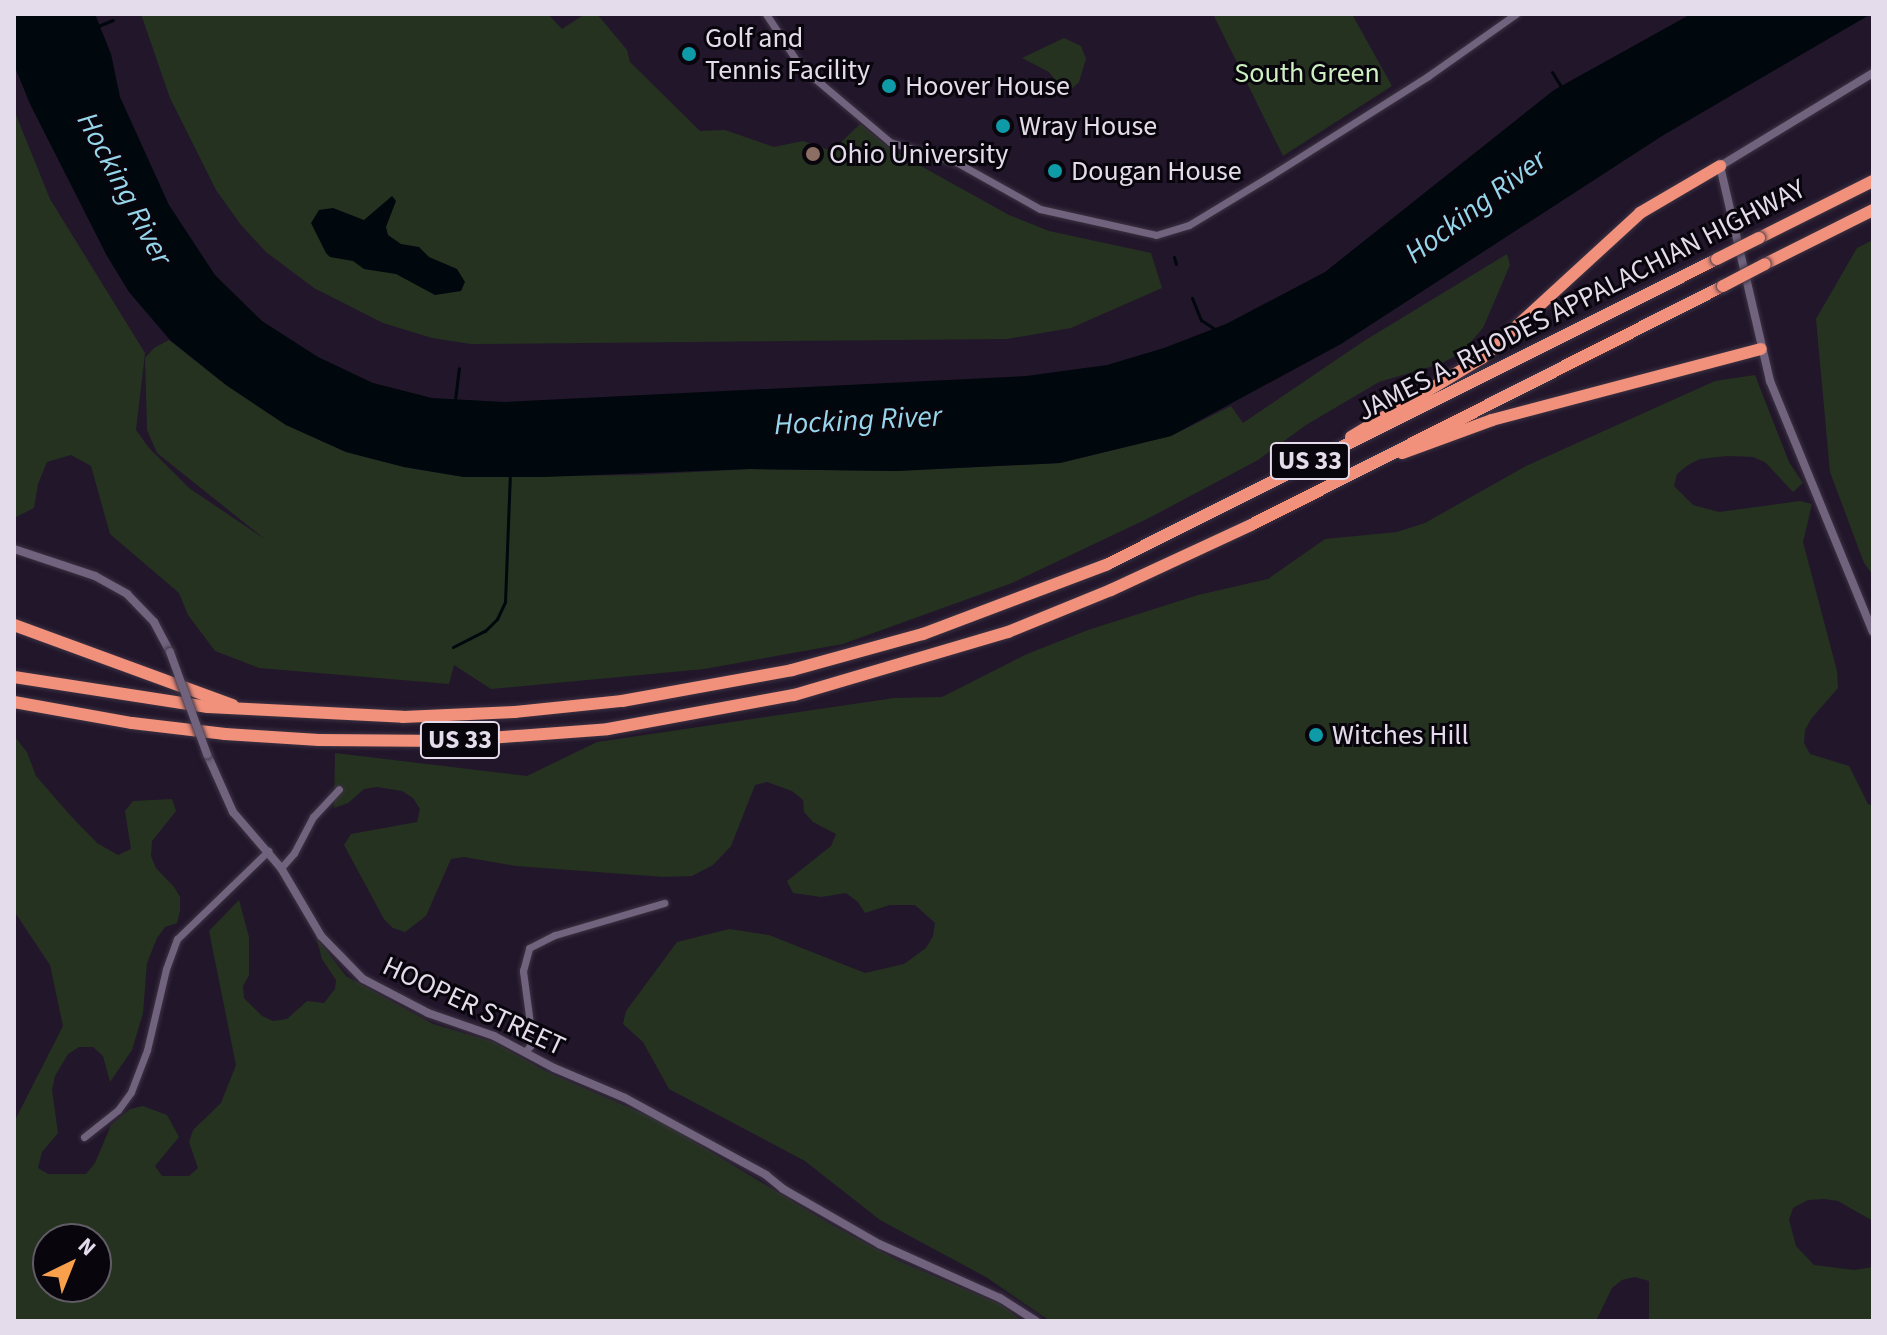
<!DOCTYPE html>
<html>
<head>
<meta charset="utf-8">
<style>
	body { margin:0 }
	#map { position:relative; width:1887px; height:1335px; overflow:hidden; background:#22162b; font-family:"Source Sans 3",sans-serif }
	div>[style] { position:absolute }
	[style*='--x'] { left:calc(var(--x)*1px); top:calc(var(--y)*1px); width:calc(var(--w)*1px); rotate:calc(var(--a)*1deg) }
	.green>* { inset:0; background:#253220 }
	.water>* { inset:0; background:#00070d }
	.stream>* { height:3px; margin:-1.5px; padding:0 1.5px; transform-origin:1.5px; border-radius:1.5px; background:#00070d }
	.roads { filter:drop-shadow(0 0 2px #3c3343) drop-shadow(0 0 2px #3c3343) }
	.minor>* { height:7px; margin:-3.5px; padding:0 3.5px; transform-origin:3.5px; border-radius:3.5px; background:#71637d }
	.tertiary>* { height:8px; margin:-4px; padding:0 4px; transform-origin:4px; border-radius:4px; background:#71637d }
	.motorway>* { height:12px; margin:-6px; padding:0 6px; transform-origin:6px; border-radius:6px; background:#f1907b }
	.bridges { filter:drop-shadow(0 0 2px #3c3343) drop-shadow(0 0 2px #3c3343) }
	.tertiary-bridge>* { height:8px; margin:-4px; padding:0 4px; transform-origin:4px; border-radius:4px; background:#71637d }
	.motorway-bridge>* { height:12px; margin:-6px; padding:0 6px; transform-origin:6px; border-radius:6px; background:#f1907b }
	.dots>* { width:22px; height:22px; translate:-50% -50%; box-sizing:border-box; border:4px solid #09050d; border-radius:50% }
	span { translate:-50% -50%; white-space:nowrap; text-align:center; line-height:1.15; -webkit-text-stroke:6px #09050d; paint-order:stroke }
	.shield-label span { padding:2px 6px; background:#09050d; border:2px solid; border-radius:6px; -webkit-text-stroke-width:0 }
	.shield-label { font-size:26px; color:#e4dceb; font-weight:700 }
	.poi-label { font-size:28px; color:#e4dceb }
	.left { translate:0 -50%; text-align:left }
	.park-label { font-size:28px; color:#cdefc1 }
	.street-label { font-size:28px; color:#e4dceb }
	.water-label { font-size:30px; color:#96d6eb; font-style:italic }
	.frame { position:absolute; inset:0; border:16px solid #e4dceb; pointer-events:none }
	.north { position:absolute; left:32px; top:1223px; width:80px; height:80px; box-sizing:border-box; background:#09050d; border:2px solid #615b66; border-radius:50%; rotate:43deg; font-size:22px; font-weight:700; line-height:32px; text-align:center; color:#e4dceb }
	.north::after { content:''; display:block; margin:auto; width:28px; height:36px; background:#f9a04c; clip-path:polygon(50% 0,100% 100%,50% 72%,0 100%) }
</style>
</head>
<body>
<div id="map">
	<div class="green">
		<i style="clip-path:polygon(141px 14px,548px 14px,562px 29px,585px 14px,597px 14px,627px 50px,630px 62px,700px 131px,725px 130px,774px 147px,803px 141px,832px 151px,860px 124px,892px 150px,1009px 215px,1049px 231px,1151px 253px,1162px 288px,1071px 328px,1007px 339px,471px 344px,432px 338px,383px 323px,314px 288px,266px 252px,241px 225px,216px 190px,170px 98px)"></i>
		<i style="clip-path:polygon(1213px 14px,1352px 14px,1392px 86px,1283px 156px)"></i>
		<i style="clip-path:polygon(1064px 38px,1081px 46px,1086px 59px,1079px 82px,1066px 94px,1049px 72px,1022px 58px)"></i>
		<i style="clip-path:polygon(14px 110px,50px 199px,145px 353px,136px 430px,149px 448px,189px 488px,266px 540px,157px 453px,147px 430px,145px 358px,154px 348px,169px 340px,226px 385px,286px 425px,346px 452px,404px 467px,464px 477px,640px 475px,750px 469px,896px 471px,1060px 463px,1171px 436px,1231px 406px,1243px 423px,1364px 341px,1507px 254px,1510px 265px,1483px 328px,1461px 353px,1440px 364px,1379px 382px,1306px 425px,1258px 460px,1149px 518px,1012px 583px,843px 644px,704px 669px,491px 689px,454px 665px,449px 684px,259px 668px,215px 651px,188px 615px,179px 593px,110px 534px,91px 466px,71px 455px,47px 462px,38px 484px,34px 508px,14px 518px)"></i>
		<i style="clip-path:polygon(1873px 240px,1873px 575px,1864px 563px,1830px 472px,1816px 319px,1857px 248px)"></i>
		<i style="clip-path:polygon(1755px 375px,1789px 462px,1803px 483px,1793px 492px,1765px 462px,1753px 457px,1727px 456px,1700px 459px,1688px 465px,1677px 474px,1674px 486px,1693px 505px,1719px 512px,1800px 501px,1812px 504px,1803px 542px,1837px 671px,1838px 688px,1811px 719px,1805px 730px,1804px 743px,1810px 754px,1849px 766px,1868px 804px,1873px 806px,1873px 1221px,1838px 1201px,1824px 1199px,1808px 1200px,1793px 1208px,1789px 1220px,1796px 1246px,1814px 1265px,1854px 1270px,1873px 1267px,1873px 1321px,1649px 1321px,1649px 1281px,1635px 1277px,1622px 1280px,1612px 1288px,1596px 1321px,1050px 1321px,986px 1277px,880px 1220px,805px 1161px,669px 1089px,643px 1042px,623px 1024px,626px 1011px,677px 942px,729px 929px,769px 935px,865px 973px,904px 964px,926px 948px,933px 936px,935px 923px,915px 905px,890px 905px,865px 913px,858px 902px,846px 893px,821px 897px,793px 893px,787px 881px,831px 846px,836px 834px,813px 822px,804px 812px,803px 800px,792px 791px,767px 782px,755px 785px,731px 846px,713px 865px,692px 876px,664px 877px,516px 866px,464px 857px,451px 859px,426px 916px,405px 932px,393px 928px,384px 919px,344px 845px,351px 834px,417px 822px,420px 809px,413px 798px,402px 791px,377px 787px,364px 789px,348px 803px,334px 808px,335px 753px,527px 776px,597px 742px,894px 698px,942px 697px,1027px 654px,1088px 630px,1198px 595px,1268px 579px,1325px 539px,1397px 532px,1425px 523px,1526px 466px,1715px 381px)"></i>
		<i style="clip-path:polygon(evenodd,14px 736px,27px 752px,36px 776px,70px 815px,97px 843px,118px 855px,131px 849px,125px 811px,133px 801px,172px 799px,176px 811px,152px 841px,151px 856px,156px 868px,174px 887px,180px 897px,180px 911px,177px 923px,165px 927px,157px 938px,147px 963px,143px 1013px,132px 1050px,110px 1082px,103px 1056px,93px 1047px,79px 1047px,68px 1054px,55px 1076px,52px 1090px,58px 1133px,42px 1152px,38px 1168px,48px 1174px,86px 1174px,95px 1163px,111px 1125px,130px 1109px,143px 1106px,167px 1115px,179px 1137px,155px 1166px,162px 1176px,189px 1176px,198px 1168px,189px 1142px,193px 1130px,221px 1103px,236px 1065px,209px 931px,239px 900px,249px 937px,249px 975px,243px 986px,244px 998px,262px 1016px,273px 1021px,287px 1019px,307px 1001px,324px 1003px,335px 989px,336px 980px,322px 959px,316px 937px,346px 976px,433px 1024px,494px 1042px,545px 1071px,660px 1121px,830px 1224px,899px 1261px,1002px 1305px,1022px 1321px,14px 1321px,14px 1122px,63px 1026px,50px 965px,14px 911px,14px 736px,48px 1239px,96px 1239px,96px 1287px,48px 1287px,48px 1239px)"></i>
	</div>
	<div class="water">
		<i style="clip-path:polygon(14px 14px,95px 14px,111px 54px,120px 97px,169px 205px,215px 275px,262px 321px,318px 357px,373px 383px,432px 398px,504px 402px,1026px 376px,1107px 365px,1164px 348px,1226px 324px,1325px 272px,1554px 90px,1691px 14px,1871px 14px,1662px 136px,1341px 344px,1171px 436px,1060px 463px,896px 471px,750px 469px,544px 477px,464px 477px,404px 467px,346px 452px,286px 425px,226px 385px,170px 340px,129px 292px,107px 256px,30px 104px,14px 65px)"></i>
		<i style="clip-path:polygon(392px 196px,396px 201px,386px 227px,388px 235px,401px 244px,419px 247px,429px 257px,457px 269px,465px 282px,461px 291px,435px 295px,396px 274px,364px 269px,353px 261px,330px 257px,326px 253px,311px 223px,319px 210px,333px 208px,364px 220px)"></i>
	</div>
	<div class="stream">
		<i style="--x:98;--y:26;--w:16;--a:-22"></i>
		<i style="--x:1552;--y:72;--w:19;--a:58"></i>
		<i style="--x:1174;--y:257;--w:7;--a:74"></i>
		<i style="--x:1192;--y:298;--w:24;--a:68"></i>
		<i style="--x:1201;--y:320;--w:17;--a:33"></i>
		<i style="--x:455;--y:400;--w:32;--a:-83"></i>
		<i style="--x:453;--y:647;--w:36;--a:-27"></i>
		<i style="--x:485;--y:631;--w:17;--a:-45"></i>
		<i style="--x:497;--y:619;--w:19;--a:-65"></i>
		<i style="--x:505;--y:602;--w:128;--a:-87.8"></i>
	</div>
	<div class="roads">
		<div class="minor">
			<i style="--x:766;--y:14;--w:62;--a:56.8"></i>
			<i style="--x:800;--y:66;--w:118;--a:40.2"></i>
			<i style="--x:890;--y:142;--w:69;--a:16.9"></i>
			<i style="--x:956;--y:162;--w:96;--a:29.2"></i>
			<i style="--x:1040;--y:209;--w:119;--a:12.6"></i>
			<i style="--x:1156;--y:235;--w:34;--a:-17"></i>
			<i style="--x:1189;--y:225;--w:95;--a:-31.2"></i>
			<i style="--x:1270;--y:176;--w:187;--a:-32.3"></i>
			<i style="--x:1428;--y:76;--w:108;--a:-35.2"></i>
			<i style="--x:281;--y:868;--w:20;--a:-49"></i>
			<i style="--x:294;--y:853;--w:41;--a:-62.2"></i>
			<i style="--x:313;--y:817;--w:38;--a:-47"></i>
			<i style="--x:525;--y:1052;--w:8;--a:-50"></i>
			<i style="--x:530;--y:1046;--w:15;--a:-86"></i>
			<i style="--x:531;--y:1031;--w:61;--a:-97.6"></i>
			<i style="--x:523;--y:971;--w:24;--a:-75"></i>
			<i style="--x:529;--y:948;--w:29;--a:-27"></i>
			<i style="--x:555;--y:935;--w:114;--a:-16.4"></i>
			<i style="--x:84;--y:1137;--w:43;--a:-38.5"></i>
			<i style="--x:118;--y:1110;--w:22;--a:-54"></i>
			<i style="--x:131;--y:1092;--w:45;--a:-69.1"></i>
			<i style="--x:147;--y:1050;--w:83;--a:-76.8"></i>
			<i style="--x:166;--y:969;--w:32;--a:-70"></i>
			<i style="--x:177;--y:939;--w:127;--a:-44"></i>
		</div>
		<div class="tertiary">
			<i style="--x:1873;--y:73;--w:179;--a:148.7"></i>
			<i style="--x:1720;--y:166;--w:221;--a:76.9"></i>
			<i style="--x:1770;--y:381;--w:271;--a:67.7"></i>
			<i style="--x:14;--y:549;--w:85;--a:18.4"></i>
			<i style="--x:95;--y:576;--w:37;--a:29"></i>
			<i style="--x:127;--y:594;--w:39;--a:46"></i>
			<i style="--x:154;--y:622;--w:34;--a:62"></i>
			<i style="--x:207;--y:754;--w:64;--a:65.9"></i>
			<i style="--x:233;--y:812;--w:74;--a:49.4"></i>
			<i style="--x:281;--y:868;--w:79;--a:59.5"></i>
			<i style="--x:321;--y:936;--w:60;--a:45.7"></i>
			<i style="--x:363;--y:979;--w:73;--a:27.6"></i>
			<i style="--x:428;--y:1013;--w:70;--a:19.2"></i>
			<i style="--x:494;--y:1036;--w:68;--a:28.1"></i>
			<i style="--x:554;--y:1068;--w:77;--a:22.9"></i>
			<i style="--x:625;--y:1098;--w:161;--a:28.6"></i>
			<i style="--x:766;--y:1175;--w:22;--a:39"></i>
			<i style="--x:783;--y:1189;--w:111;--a:29.8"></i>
			<i style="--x:879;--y:1244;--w:133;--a:24.1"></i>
			<i style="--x:1000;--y:1298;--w:43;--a:32.6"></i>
		</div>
		<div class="motorway">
			<i style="--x:1759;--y:238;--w:127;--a:-26.6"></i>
			<i style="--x:1765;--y:264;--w:121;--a:-26.6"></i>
			<i style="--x:1351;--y:437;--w:153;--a:-31.1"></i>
			<i style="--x:1482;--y:358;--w:214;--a:-42.5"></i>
			<i style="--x:1640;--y:213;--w:93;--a:-30.4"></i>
			<i style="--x:1402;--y:453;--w:96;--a:-20.1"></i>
			<i style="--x:1492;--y:420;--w:278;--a:-14.8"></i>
			<i style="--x:14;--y:625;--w:233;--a:20.1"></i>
			<i style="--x:14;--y:677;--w:196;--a:8.8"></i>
			<i style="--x:208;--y:707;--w:195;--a:2.9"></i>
			<i style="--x:403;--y:717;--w:112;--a:-2.6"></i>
			<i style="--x:515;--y:712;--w:108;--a:-5.9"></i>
			<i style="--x:622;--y:701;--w:173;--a:-10.3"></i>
			<i style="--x:792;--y:670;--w:136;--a:-15.4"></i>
			<i style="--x:923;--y:634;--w:196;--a:-20.7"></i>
			<i style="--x:1106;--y:565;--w:683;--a:-26.6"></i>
			<i style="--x:14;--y:702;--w:120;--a:10.1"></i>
			<i style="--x:132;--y:723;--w:94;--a:6.7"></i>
			<i style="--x:225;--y:734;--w:94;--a:3.7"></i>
			<i style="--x:319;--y:740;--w:131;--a:0.4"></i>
			<i style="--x:450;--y:741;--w:158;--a:-4.3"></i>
			<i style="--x:608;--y:729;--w:189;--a:-10.4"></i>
			<i style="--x:794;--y:695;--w:223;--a:-16.4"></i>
			<i style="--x:1008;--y:632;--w:111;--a:-22.2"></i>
			<i style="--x:1111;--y:590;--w:154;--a:-24.9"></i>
			<i style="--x:1251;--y:525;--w:529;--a:-26.86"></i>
		</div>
	</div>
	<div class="bridges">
		<div class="tertiary-bridge">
			<i style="--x:170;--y:652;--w:109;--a:70.1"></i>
		</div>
		<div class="motorway-bridge">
			<i style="--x:1717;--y:259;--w:47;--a:-26.6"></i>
			<i style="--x:1723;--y:286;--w:47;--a:-27.6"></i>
		</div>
	</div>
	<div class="dots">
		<i style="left:689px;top:54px;background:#0f9aa8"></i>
		<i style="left:889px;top:86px;background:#0f9aa8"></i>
		<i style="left:1003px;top:126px;background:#0f9aa8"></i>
		<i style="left:813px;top:154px;background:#8d6e63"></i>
		<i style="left:1055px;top:171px;background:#0f9aa8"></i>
		<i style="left:1316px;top:735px;background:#0f9aa8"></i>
	</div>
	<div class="shield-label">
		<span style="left:1310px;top:461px">US 33</span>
		<span style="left:460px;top:740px">US 33</span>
	</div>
	<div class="poi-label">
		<span class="left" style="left:705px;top:54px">Golf and<br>Tennis Facility</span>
		<span class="left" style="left:905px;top:86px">Hoover House</span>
		<span class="left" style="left:1019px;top:126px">Wray House</span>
		<span class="left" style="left:829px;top:154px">Ohio University</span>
		<span class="left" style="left:1071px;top:171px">Dougan House</span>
		<span class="left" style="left:1332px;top:735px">Witches Hill</span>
	</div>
	<div class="park-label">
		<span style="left:1307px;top:73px">South Green</span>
	</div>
	<div class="street-label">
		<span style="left:1581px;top:300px;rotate:-27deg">JAMES A. RHODES APPALACHIAN HIGHWAY</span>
		<span style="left:474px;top:1006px;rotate:25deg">HOOPER STREET</span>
	</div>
	<div class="water-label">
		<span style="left:124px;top:189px;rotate:62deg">Hocking River</span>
		<span style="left:1476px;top:207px;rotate:-37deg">Hocking River</span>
		<span style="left:858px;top:421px;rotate:-3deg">Hocking River</span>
	</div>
	<div class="frame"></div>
	<div class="north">N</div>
</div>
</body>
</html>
